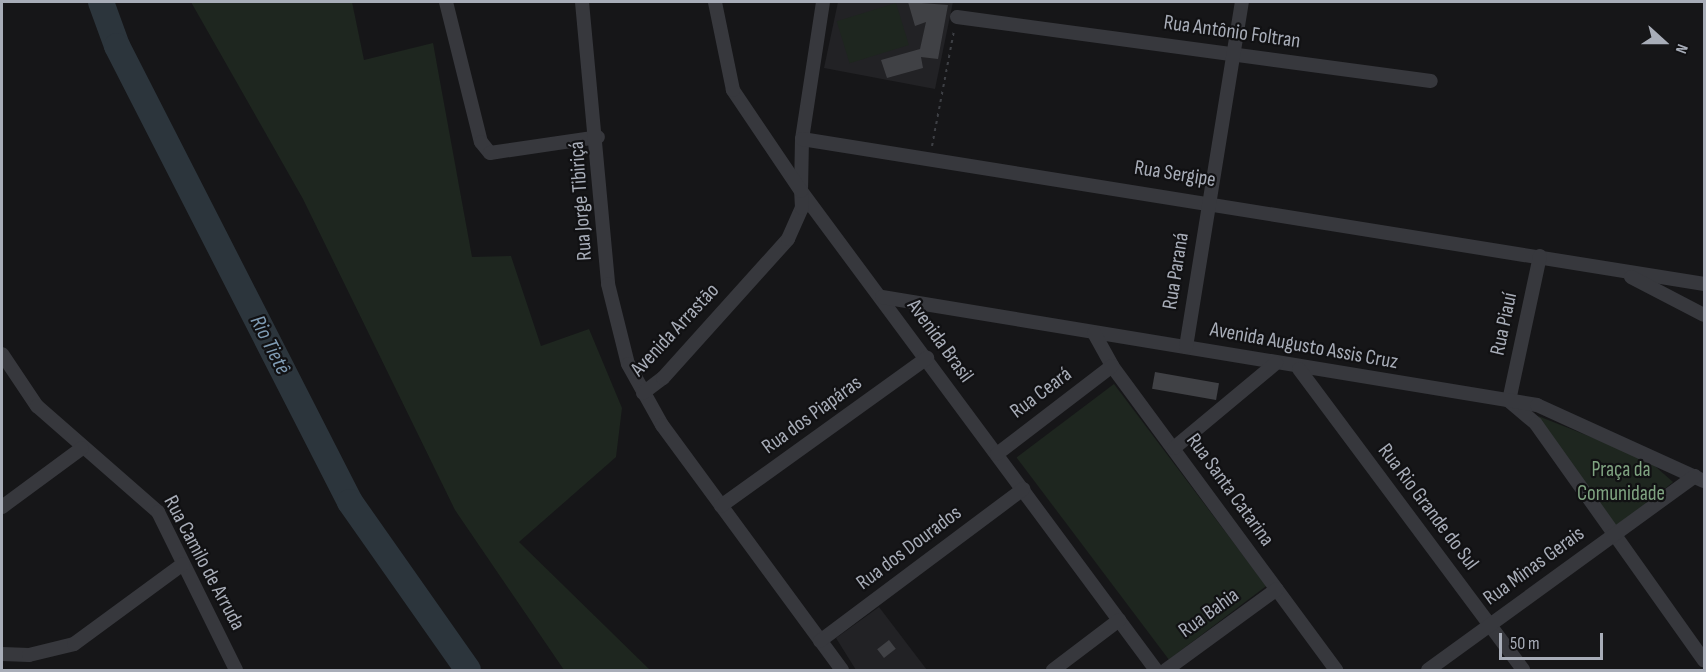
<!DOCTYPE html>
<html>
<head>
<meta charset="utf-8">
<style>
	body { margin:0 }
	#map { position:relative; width:1706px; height:672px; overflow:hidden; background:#161618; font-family:"Sofia Sans Condensed",sans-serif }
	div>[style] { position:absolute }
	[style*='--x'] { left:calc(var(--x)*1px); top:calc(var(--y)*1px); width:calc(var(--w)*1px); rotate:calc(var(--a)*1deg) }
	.built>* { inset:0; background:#222225 }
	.green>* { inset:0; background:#1e261f; transform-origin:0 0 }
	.river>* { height:26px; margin:-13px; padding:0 13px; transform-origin:13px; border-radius:13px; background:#2c353c }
	.building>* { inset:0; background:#404145; transform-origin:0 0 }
	.path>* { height:2px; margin-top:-1px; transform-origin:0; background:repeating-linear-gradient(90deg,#3d3f44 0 3px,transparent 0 7.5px) }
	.minor>* { height:14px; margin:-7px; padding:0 7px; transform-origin:7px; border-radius:7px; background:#37383d }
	span { translate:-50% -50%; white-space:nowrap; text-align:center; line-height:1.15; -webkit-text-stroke:4.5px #111113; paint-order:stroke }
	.street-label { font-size:21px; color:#a8adb8 }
	.park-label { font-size:21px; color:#7fa381 }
	.water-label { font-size:22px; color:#7f9bb3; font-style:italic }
	.frame { position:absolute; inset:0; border:3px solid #a8adb8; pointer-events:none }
	.north { position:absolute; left:1634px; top:12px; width:60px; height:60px; -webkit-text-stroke:4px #111113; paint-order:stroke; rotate:111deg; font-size:16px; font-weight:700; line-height:24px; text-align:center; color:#a8adb8 }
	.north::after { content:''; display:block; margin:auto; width:21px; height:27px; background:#a8adb8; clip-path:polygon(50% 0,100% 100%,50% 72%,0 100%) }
	.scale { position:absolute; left:1499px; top:633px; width:104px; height:27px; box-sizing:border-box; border:3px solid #a8adb8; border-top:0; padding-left:8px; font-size:18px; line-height:21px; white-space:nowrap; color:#a8adb8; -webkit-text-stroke:4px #111113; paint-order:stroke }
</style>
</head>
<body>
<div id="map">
	<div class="built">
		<i style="clip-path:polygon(838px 2px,953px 2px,935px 89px,824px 68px)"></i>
		<i style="clip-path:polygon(879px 607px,927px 670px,856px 670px,836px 638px)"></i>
	</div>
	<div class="green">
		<i style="clip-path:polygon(191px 2px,352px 2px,364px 60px,433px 43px,472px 257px,511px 256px,541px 346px,589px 329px,622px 408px,616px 457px,519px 542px,650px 670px,564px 670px,455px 510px,303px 199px)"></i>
		<i style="left:896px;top:3px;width:44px;height:62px;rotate:73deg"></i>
		<i style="left:1114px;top:384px;width:253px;height:122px;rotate:53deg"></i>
		<i style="clip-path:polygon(1538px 416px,1647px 459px,1673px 482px,1616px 529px)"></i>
	</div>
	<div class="river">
		<i style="--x:101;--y:2;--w:47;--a:70"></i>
		<i style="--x:117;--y:46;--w:512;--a:62.93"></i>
		<i style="--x:350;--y:502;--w:205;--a:54.9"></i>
	</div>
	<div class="building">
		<i style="clip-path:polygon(908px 2px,948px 5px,938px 59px,921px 57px,923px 68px,887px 78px,881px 60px,920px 49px,926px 22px,915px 26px)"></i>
		<i style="left:1155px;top:372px;width:65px;height:17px;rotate:10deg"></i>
		<i style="left:889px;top:640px;width:11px;height:15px;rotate:52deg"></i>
	</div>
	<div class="path">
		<i style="--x:932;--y:146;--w:117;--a:-79.2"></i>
	</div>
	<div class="minor">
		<i style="--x:446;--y:2;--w:144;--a:76"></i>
		<i style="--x:481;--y:142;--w:14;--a:51"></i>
		<i style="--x:490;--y:153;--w:109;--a:-8.4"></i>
		<i style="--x:582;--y:2;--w:283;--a:84.7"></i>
		<i style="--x:608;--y:284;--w:82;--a:76"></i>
		<i style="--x:628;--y:364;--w:70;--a:60.9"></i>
		<i style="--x:662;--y:425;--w:304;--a:53.7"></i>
		<i style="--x:823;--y:2;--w:139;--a:98.7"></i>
		<i style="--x:802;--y:139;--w:52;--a:91.1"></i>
		<i style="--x:801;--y:191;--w:596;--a:53.46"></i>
		<i style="--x:957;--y:17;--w:478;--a:7.7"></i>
		<i style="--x:802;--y:139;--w:914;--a:9.13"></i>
		<i style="--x:1540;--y:256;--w:148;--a:102.1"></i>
		<i style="--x:1509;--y:401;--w:35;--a:40"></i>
		<i style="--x:1536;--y:424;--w:290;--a:54.6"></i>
		<i style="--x:1631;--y:277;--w:82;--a:27.5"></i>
		<i style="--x:882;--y:297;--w:664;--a:9.36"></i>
		<i style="--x:1537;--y:405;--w:183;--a:24.5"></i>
		<i style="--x:1094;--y:333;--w:38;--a:61"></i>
		<i style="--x:1112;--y:366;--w:378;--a:53.6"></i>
		<i style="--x:1186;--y:347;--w:350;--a:-80.8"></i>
		<i style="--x:2;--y:354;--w:63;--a:56.1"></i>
		<i style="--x:37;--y:406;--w:161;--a:41.2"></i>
		<i style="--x:158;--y:512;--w:176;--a:63.7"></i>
		<i style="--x:1299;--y:369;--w:375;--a:53.3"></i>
		<i style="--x:643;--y:393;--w:25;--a:-37"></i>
		<i style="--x:663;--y:378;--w:187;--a:-48"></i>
		<i style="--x:788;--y:239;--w:34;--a:-66"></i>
		<i style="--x:802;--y:208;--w:17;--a:-93"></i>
		<i style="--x:801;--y:191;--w:122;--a:-124"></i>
		<i style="--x:733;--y:90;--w:90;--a:-101.6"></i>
		<i style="--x:1174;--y:448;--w:133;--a:-39.8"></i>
		<i style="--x:997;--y:454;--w:145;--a:-37.4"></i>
		<i style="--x:721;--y:506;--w:254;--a:-35.7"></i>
		<i style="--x:2;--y:507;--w:99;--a:-36.4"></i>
		<i style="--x:820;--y:641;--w:254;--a:-36.8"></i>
		<i style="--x:2;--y:654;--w:27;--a:2"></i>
		<i style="--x:29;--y:655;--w:46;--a:-13.7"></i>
		<i style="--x:74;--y:644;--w:135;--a:-36.3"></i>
		<i style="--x:1053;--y:670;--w:83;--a:-37.1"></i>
		<i style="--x:1166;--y:670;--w:137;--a:-36.1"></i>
		<i style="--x:1428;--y:670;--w:330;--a:-36"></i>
	</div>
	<div class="street-label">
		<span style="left:1232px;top:32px;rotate:8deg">Rua Antônio Foltran</span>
		<span style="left:1175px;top:174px;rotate:9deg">Rua Sergipe</span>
		<span style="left:581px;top:201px;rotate:-94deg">Rua Jorge Tibiriçá</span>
		<span style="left:1176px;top:271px;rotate:-81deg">Rua Paraná</span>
		<span style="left:1504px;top:324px;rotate:-78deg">Rua Piauí</span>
		<span style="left:675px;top:330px;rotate:-47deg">Avenida Arrastão</span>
		<span style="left:940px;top:341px;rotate:54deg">Avenida Brasil</span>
		<span style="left:1304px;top:346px;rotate:10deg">Avenida Augusto Assis Cruz</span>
		<span style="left:1041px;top:393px;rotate:-37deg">Rua Ceará</span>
		<span style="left:812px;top:415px;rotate:-36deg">Rua dos Piapáras</span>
		<span style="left:1230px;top:490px;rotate:54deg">Rua Santa Catarina</span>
		<span style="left:1428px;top:507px;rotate:53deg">Rua Rio Grande do Sul</span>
		<span style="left:909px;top:548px;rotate:-37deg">Rua dos Dourados</span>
		<span style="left:204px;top:563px;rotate:62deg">Rua Camilo de Arruda</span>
		<span style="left:1534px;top:566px;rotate:-36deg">Rua Minas Gerais</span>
		<span style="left:1209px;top:613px;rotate:-36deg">Rua Bahia</span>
	</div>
	<div class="park-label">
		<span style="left:1621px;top:482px">Praça da<br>Comunidade</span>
	</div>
	<div class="water-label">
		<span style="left:270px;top:345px;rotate:63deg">Rio Tietê</span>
	</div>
	<div class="frame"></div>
	<div class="north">N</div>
	<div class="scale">50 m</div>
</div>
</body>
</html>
